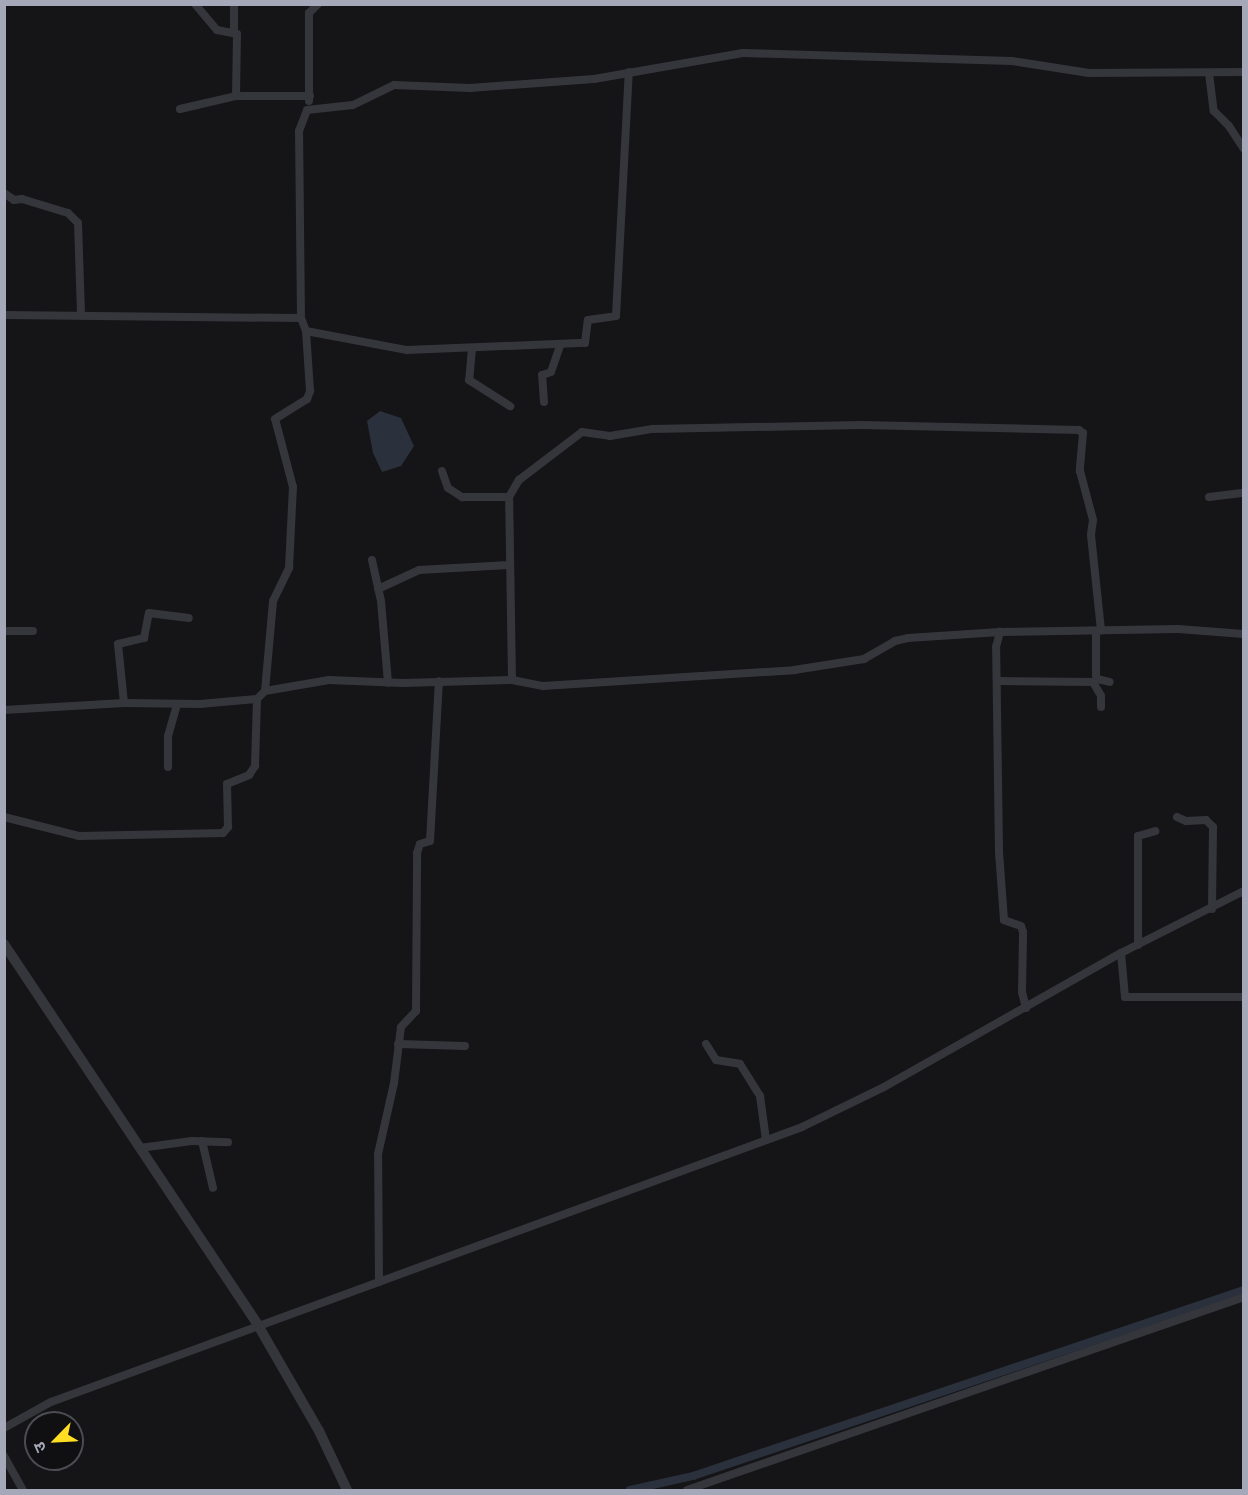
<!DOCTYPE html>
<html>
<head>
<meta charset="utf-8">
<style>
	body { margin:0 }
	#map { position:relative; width:1248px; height:1495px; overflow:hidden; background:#151517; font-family:Barlow,"Noto Sans Devanagari",sans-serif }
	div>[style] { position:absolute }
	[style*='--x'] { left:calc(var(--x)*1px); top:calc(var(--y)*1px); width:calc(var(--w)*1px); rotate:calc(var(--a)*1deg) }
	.water>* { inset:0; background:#2a303c }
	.canal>* { height:8px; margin:-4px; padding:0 4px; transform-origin:4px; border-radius:4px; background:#2a303c }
	.minor>* { height:8px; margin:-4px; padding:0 4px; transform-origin:4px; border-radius:4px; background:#35353c }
	.tertiary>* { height:10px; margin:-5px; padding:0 5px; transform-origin:5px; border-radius:5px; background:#35353c }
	span { translate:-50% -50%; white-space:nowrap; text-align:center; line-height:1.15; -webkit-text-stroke:4.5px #101012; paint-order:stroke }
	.frame { position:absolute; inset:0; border:6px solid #a5a8b8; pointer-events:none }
	.north { position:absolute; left:24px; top:1411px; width:60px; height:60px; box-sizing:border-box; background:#101012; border:2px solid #4c4d54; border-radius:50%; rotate:246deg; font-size:16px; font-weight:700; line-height:24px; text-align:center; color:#a5a8b8 }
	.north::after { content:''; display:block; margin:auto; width:21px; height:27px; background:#ffde24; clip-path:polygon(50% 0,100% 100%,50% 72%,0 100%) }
</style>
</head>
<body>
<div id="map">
	<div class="water">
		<i style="clip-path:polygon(380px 411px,401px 418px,414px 446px,401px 466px,382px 472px,373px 453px,367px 421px)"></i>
	</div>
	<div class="canal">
		<i style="--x:630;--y:1490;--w:65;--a:-12.5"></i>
		<i style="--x:693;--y:1476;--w:582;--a:-18.65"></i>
	</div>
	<div class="minor">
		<i style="--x:195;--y:4;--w:34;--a:50"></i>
		<i style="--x:217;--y:30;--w:20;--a:11"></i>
		<i style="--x:237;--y:34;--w:62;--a:90.9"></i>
		<i style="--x:234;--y:4;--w:28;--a:90"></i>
		<i style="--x:1209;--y:73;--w:38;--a:83"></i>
		<i style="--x:1214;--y:111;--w:21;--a:45"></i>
		<i style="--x:1229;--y:126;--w:27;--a:57"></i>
		<i style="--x:309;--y:101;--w:88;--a:-90"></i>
		<i style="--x:309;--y:13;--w:13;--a:-45"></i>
		<i style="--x:180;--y:109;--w:57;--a:-13.1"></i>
		<i style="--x:236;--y:96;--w:74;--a:0"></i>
		<i style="--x:4;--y:193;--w:12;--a:35"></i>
		<i style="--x:14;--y:200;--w:8;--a:-7"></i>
		<i style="--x:22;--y:199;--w:48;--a:16.9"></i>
		<i style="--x:68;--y:213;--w:14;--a:45"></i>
		<i style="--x:78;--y:223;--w:92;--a:88.1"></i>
		<i style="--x:4;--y:315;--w:297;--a:0.6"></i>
		<i style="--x:301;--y:318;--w:187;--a:-90.6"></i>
		<i style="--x:299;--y:131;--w:22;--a:-69"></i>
		<i style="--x:307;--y:110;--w:46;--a:-6.2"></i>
		<i style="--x:353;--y:105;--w:46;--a:-26"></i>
		<i style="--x:394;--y:85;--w:76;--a:2.3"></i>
		<i style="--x:470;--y:88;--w:124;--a:-4.2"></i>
		<i style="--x:594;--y:79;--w:151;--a:-9.9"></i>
		<i style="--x:743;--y:53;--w:269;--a:1.7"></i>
		<i style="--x:1012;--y:61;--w:78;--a:8.9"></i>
		<i style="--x:1089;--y:73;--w:155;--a:-0.4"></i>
		<i style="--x:306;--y:331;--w:103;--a:10.7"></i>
		<i style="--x:407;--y:350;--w:178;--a:-2.3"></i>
		<i style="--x:585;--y:343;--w:23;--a:-83"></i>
		<i style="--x:588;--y:320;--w:28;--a:-8"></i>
		<i style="--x:616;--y:316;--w:244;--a:-87"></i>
		<i style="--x:472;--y:348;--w:32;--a:95"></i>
		<i style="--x:469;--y:380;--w:49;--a:32.4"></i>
		<i style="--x:544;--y:402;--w:27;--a:-94"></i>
		<i style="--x:542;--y:375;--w:9;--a:-18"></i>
		<i style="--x:551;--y:372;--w:28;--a:-71"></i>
		<i style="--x:442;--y:471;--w:18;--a:71"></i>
		<i style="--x:448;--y:488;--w:17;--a:33"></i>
		<i style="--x:462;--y:497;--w:47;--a:0"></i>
		<i style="--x:1209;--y:497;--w:35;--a:-7"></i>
		<i style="--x:372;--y:560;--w:42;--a:77.6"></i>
		<i style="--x:381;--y:601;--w:82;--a:85.1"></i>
		<i style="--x:378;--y:589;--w:45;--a:-24.9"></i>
		<i style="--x:419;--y:570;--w:90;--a:-3.2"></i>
		<i style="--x:4;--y:631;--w:29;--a:0"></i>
		<i style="--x:1096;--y:631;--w:44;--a:90"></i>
		<i style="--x:1096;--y:675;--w:4;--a:76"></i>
		<i style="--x:1097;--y:679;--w:13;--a:13"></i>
		<i style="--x:512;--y:680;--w:183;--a:-90.9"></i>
		<i style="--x:509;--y:497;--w:20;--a:-60"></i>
		<i style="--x:519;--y:480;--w:79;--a:-37.3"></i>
		<i style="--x:582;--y:432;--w:28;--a:8"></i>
		<i style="--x:610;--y:436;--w:43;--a:-9.5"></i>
		<i style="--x:652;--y:429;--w:209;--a:-1.1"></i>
		<i style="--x:861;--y:425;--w:218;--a:1.3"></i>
		<i style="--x:1079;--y:430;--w:5;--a:37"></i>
		<i style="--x:1083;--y:433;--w:38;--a:95"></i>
		<i style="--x:1080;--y:471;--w:51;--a:75.1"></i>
		<i style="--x:1093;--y:520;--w:15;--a:98"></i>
		<i style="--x:1091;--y:535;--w:96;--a:84"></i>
		<i style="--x:998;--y:681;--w:95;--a:0.6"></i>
		<i style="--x:1093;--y:682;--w:16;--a:60"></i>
		<i style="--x:1101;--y:696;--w:11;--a:90"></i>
		<i style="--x:265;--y:691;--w:90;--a:-84.9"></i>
		<i style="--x:273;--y:601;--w:37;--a:-64"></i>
		<i style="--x:289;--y:568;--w:81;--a:-87.2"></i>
		<i style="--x:293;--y:487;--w:70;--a:-104.8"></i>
		<i style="--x:275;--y:419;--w:38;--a:-32"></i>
		<i style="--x:307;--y:399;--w:9;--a:-69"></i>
		<i style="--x:310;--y:391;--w:60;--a:-93.8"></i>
		<i style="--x:306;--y:331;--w:14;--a:-111"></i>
		<i style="--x:124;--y:703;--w:59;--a:-95.8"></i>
		<i style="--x:118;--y:644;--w:27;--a:-13"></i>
		<i style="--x:144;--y:638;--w:25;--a:-79"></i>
		<i style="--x:149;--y:613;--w:40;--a:7.1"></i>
		<i style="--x:4;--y:710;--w:120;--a:-3.3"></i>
		<i style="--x:124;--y:703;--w:76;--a:0.8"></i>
		<i style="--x:200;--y:704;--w:57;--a:-5"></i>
		<i style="--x:257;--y:699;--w:11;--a:-45"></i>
		<i style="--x:265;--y:691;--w:65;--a:-9.8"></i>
		<i style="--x:329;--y:680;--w:74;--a:2.3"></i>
		<i style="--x:403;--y:683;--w:109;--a:-1.6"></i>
		<i style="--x:512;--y:680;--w:32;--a:11"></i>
		<i style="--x:543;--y:686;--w:252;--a:-3.6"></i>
		<i style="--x:794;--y:670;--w:71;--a:-8.9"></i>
		<i style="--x:864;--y:659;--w:36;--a:-30"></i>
		<i style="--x:895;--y:641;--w:13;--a:-13"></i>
		<i style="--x:908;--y:638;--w:92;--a:-3.7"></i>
		<i style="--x:168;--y:767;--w:31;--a:-90"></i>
		<i style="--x:168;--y:736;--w:33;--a:-74"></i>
		<i style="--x:4;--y:817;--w:77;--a:14.2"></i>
		<i style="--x:79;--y:836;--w:144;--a:-1.2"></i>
		<i style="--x:223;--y:833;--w:8;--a:-50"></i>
		<i style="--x:228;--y:827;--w:43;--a:-91.3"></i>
		<i style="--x:227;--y:784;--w:24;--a:-22"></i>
		<i style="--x:249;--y:775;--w:11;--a:-56"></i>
		<i style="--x:255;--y:766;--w:67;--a:-88.3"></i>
		<i style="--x:1177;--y:817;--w:10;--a:24"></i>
		<i style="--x:1186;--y:821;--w:20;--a:-3"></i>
		<i style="--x:1206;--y:820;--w:10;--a:45"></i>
		<i style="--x:1213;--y:827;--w:82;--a:90.7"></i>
		<i style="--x:1138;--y:945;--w:109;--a:-90"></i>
		<i style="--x:1138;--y:836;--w:18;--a:-16"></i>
		<i style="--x:1121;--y:953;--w:44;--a:84.8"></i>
		<i style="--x:1125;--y:997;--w:119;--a:0"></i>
		<i style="--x:1026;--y:1008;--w:16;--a:-104"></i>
		<i style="--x:1022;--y:992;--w:60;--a:-89"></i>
		<i style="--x:1023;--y:932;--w:6;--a:-108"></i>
		<i style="--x:1021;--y:926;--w:18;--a:-161"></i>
		<i style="--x:1004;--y:920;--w:68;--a:-94.2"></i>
		<i style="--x:999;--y:852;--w:205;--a:-90.8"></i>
		<i style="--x:996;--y:647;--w:16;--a:-75"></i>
		<i style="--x:1000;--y:632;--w:178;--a:-1"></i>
		<i style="--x:1178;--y:629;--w:66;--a:4.3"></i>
		<i style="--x:398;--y:1044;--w:67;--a:1.7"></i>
		<i style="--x:706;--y:1044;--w:19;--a:58"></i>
		<i style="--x:716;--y:1060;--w:24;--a:9"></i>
		<i style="--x:740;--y:1064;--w:38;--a:58"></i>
		<i style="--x:760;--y:1096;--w:44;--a:82.2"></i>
		<i style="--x:202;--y:1141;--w:48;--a:76.8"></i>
		<i style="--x:140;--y:1148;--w:52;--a:-7.7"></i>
		<i style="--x:192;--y:1141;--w:36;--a:2"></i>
		<i style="--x:379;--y:1282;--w:128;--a:-90.4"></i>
		<i style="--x:378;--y:1154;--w:73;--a:-77.3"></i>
		<i style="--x:394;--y:1083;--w:56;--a:-82.9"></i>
		<i style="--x:401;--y:1027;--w:22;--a:-47"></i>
		<i style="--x:416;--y:1011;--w:158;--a:-89.6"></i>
		<i style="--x:417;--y:853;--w:9;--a:-72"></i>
		<i style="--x:420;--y:844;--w:10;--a:-17"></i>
		<i style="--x:430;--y:841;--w:160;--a:-86.8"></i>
		<i style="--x:4;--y:1428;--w:54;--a:-29"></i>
		<i style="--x:51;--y:1402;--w:800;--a:-20.11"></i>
		<i style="--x:802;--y:1127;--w:91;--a:-26"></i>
		<i style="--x:884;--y:1087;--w:272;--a:-29.5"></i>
		<i style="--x:1121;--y:953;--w:138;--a:-26.8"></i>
		<i style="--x:4;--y:1456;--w:39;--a:61"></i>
		<i style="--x:687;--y:1490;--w:589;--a:-19.11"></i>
	</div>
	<div class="tertiary">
		<i style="--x:4;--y:944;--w:460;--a:56.3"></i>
		<i style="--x:259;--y:1327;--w:120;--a:60"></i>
		<i style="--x:319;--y:1431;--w:65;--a:64.6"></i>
	</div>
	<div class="frame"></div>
	<div class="north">उ</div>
</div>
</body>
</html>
